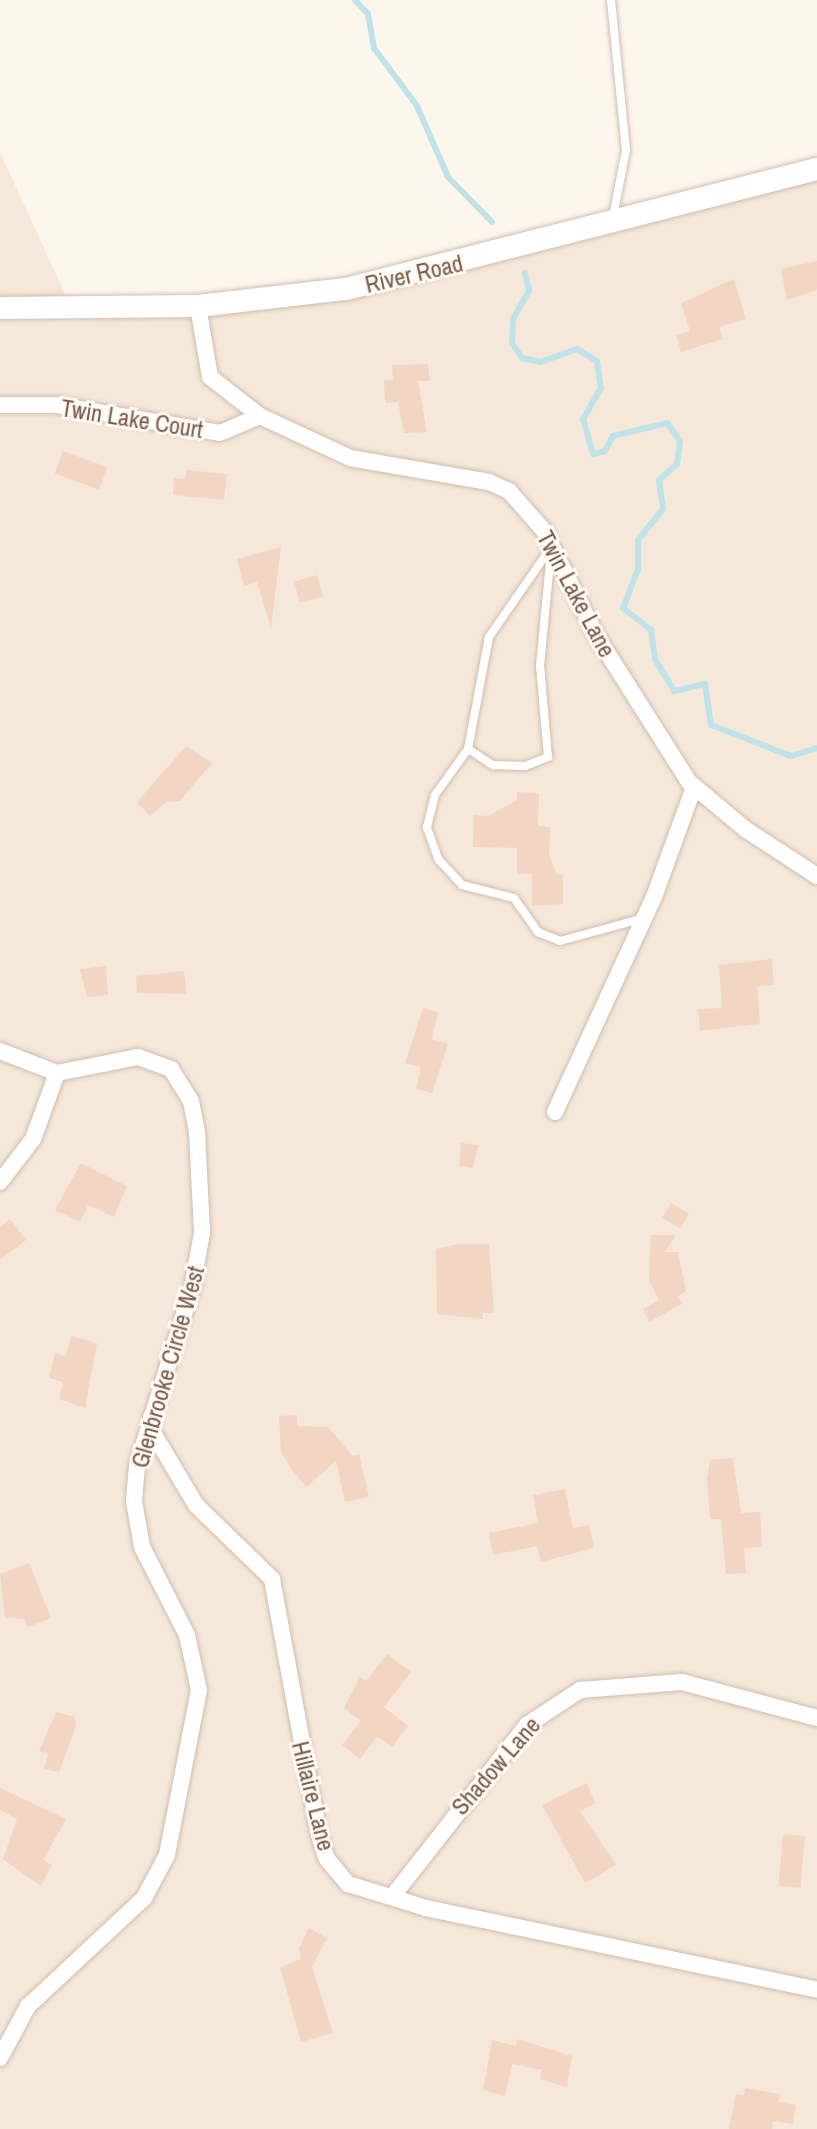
<!DOCTYPE html>
<html>
<head>
<meta charset="utf-8">
<style>
	body { margin:0 }
	#map { position:relative; width:817px; height:2129px; overflow:hidden; background:#fdf6ec; font-family:"Archivo Narrow",sans-serif }
	div>[style] { position:absolute }
	[style*='--x'] { left:calc(var(--x)*1px); top:calc(var(--y)*1px); width:calc(var(--w)*1px); rotate:calc(var(--a)*1deg) }
	.residential>* { inset:0; background:#f5e8da }
	.stream>* { height:6px; margin:-3px; padding:0 3px; transform-origin:3px; border-radius:3px; background:#bfe3e8 }
	.building>* { inset:0; background:#f3d5c3; transform-origin:0 0 }
	.roads { filter:drop-shadow(0 0 2px #d1beb0) drop-shadow(0 0 2px #d1beb0) }
	.lane>* { height:8px; margin:-4px; padding:0 4px; transform-origin:4px; border-radius:4px; background:#fff }
	.street>* { height:16px; margin:-8px; padding:0 8px; transform-origin:8px; border-radius:8px; background:#fff }
	.secondary>* { height:22px; margin:-11px; padding:0 11px; transform-origin:11px; border-radius:11px; background:#fff }
	span { translate:-50% -50%; white-space:nowrap; text-align:center; line-height:1.15; -webkit-text-stroke:6px #fffaf3; paint-order:stroke }
	.street-label { font-size:24px; color:#7a5c4d }
</style>
</head>
<body>
<div id="map">
	<div class="residential">
		<i style="clip-path:polygon(0 152px,72px 309px,248px 303px,817px 169px,817px 2129px,0 2129px)"></i>
	</div>
	<div class="stream">
		<i style="--x:355;--y:0;--w:19;--a:47"></i>
		<i style="--x:368;--y:14;--w:35;--a:80"></i>
		<i style="--x:374;--y:48;--w:72;--a:53.4"></i>
		<i style="--x:417;--y:106;--w:77;--a:66.4"></i>
		<i style="--x:448;--y:177;--w:63;--a:45.6"></i>
		<i style="--x:525;--y:273;--w:18;--a:77"></i>
		<i style="--x:529;--y:291;--w:32;--a:120"></i>
		<i style="--x:513;--y:319;--w:24;--a:92"></i>
		<i style="--x:512;--y:343;--w:18;--a:56"></i>
		<i style="--x:522;--y:358;--w:19;--a:12"></i>
		<i style="--x:541;--y:362;--w:38;--a:-20"></i>
		<i style="--x:577;--y:349;--w:23;--a:31"></i>
		<i style="--x:597;--y:361;--w:27;--a:82"></i>
		<i style="--x:601;--y:388;--w:36;--a:120"></i>
		<i style="--x:583;--y:419;--w:36;--a:74"></i>
		<i style="--x:593;--y:454;--w:12;--a:-14"></i>
		<i style="--x:605;--y:451;--w:17;--a:-62"></i>
		<i style="--x:613;--y:436;--w:56;--a:-13.5"></i>
		<i style="--x:667;--y:423;--w:22;--a:54"></i>
		<i style="--x:680;--y:441;--w:23;--a:97"></i>
		<i style="--x:677;--y:464;--w:24;--a:138"></i>
		<i style="--x:659;--y:480;--w:29;--a:82"></i>
		<i style="--x:663;--y:509;--w:40;--a:129"></i>
		<i style="--x:638;--y:540;--w:29;--a:90"></i>
		<i style="--x:638;--y:569;--w:42;--a:111"></i>
		<i style="--x:623;--y:608;--w:36;--a:38"></i>
		<i style="--x:651;--y:630;--w:29;--a:82"></i>
		<i style="--x:655;--y:659;--w:37;--a:59"></i>
		<i style="--x:674;--y:691;--w:32;--a:-13"></i>
		<i style="--x:705;--y:684;--w:41;--a:81.7"></i>
		<i style="--x:711;--y:725;--w:86;--a:21.2"></i>
		<i style="--x:791;--y:756;--w:27;--a:-17"></i>
	</div>
	<div class="building">
		<i style="clip-path:polygon(817px 261px,817px 290px,787px 300px,781px 269px)"></i>
		<i style="clip-path:polygon(734px 279px,746px 319px,719px 327px,723px 339px,681px 352px,676px 335px,690px 331px,681px 303px)"></i>
		<i style="clip-path:polygon(428px 364px,430px 381px,418px 381px,427px 432px,404px 433px,398px 402px,385px 403px,384px 380px,393px 380px,392px 365px)"></i>
		<i style="left:63px;top:451px;width:47px;height:24px;rotate:20deg"></i>
		<i style="clip-path:polygon(186px 470px,227px 474px,224px 500px,173px 495px,174px 478px,185px 479px)"></i>
		<i style="clip-path:polygon(281px 547px,271px 628px,257px 582px,244px 586px,237px 559px)"></i>
		<i style="left:317px;top:575px;width:22px;height:24px;rotate:74deg"></i>
		<i style="clip-path:polygon(186px 746px,212px 763px,180px 801px,166px 802px,150px 816px,137px 802px)"></i>
		<i style="clip-path:polygon(517px 792px,539px 793px,538px 826px,550px 827px,549px 855px,557px 875px,563px 875px,563px 904px,532px 906px,532px 874px,517px 874px,517px 848px,473px 847px,474px 815px,488px 816px,517px 800px)"></i>
		<i style="clip-path:polygon(772px 959px,774px 985px,757px 987px,760px 1024px,700px 1031px,698px 1009px,722px 1008px,719px 965px)"></i>
		<i style="clip-path:polygon(106px 966px,108px 995px,87px 997px,80px 969px)"></i>
		<i style="clip-path:polygon(184px 971px,187px 994px,137px 993px,136px 976px)"></i>
		<i style="clip-path:polygon(423px 1008px,438px 1012px,432px 1039px,448px 1044px,432px 1093px,416px 1089px,421px 1067px,405px 1063px)"></i>
		<i style="clip-path:polygon(461px 1143px,478px 1145px,473px 1168px,459px 1166px)"></i>
		<i style="clip-path:polygon(81px 1163px,127px 1186px,114px 1217px,88px 1205px,80px 1222px,55px 1210px)"></i>
		<i style="left:671px;top:1203px;width:21px;height:17px;rotate:31deg"></i>
		<i style="clip-path:polygon(10px 1219px,26px 1240px,0 1260px,0 1227px)"></i>
		<i style="clip-path:polygon(651px 1235px,676px 1235px,665px 1252px,678px 1252px,686px 1291px,678px 1296px,682px 1304px,649px 1322px,643px 1309px,659px 1300px,649px 1280px)"></i>
		<i style="clip-path:polygon(458px 1244px,489px 1244px,494px 1313px,483px 1313px,483px 1319px,437px 1314px,436px 1249px)"></i>
		<i style="clip-path:polygon(71px 1336px,97px 1343px,85px 1408px,59px 1399px,63px 1382px,49px 1378px,55px 1353px,66px 1356px)"></i>
		<i style="clip-path:polygon(297px 1415px,297px 1426px,328px 1427px,353px 1456px,359px 1454px,369px 1497px,345px 1502px,336px 1461px,306px 1487px,293px 1471px,281px 1452px,279px 1416px)"></i>
		<i style="clip-path:polygon(733px 1458px,741px 1513px,760px 1512px,762px 1547px,744px 1548px,746px 1573px,726px 1574px,721px 1519px,710px 1519px,707px 1479px,710px 1460px)"></i>
		<i style="clip-path:polygon(565px 1489px,573px 1528px,589px 1525px,594px 1548px,541px 1562px,537px 1546px,493px 1555px,489px 1533px,538px 1523px,533px 1495px)"></i>
		<i style="clip-path:polygon(29px 1563px,51px 1618px,28px 1627px,24px 1619px,5px 1618px,0 1574px)"></i>
		<i style="clip-path:polygon(387px 1654px,411px 1672px,384px 1707px,408px 1726px,392px 1747px,377px 1737px,360px 1759px,342px 1745px,361px 1721px,344px 1708px,360px 1677px,366px 1681px)"></i>
		<i style="clip-path:polygon(56px 1712px,75px 1717px,76px 1726px,59px 1772px,44px 1769px,48px 1753px,39px 1751px)"></i>
		<i style="clip-path:polygon(586px 1783px,596px 1803px,580px 1811px,616px 1865px,585px 1883px,542px 1805px)"></i>
		<i style="clip-path:polygon(0 1788px,66px 1819px,43px 1860px,52px 1865px,41px 1886px,3px 1859px,17px 1819px,0 1810px)"></i>
		<i style="left:783px;top:1834px;width:22px;height:52px;rotate:5deg"></i>
		<i style="clip-path:polygon(309px 1928px,327px 1938px,312px 1967px,333px 2033px,301px 2042px,280px 1967px,301px 1959px,299px 1948px)"></i>
		<i style="clip-path:polygon(517px 2039px,572px 2056px,567px 2087px,540px 2079px,542px 2070px,512px 2064px,505px 2096px,483px 2090px,492px 2040px,516px 2046px)"></i>
		<i style="clip-path:polygon(745px 2088px,780px 2094px,778px 2102px,796px 2105px,793px 2124px,773px 2121px,772px 2129px,729px 2129px,736px 2094px,744px 2095px)"></i>
	</div>
	<div class="roads">
		<div class="lane">
			<i style="--x:611;--y:0;--w:151;--a:84.3"></i>
			<i style="--x:626;--y:150;--w:68;--a:101"></i>
			<i style="--x:552;--y:546;--w:111;--a:124.7"></i>
			<i style="--x:489;--y:637;--w:114;--a:100.6"></i>
			<i style="--x:468;--y:749;--w:57;--a:125.7"></i>
			<i style="--x:435;--y:795;--w:34;--a:104"></i>
			<i style="--x:427;--y:828;--w:33;--a:70"></i>
			<i style="--x:438;--y:859;--w:35;--a:47"></i>
			<i style="--x:462;--y:885;--w:54;--a:14"></i>
			<i style="--x:514;--y:898;--w:42;--a:54.8"></i>
			<i style="--x:538;--y:932;--w:24;--a:22"></i>
			<i style="--x:560;--y:941;--w:84;--a:-15.2"></i>
			<i style="--x:468;--y:749;--w:30;--a:33"></i>
			<i style="--x:493;--y:765;--w:32;--a:2"></i>
			<i style="--x:525;--y:766;--w:25;--a:-21"></i>
			<i style="--x:548;--y:757;--w:91;--a:-95"></i>
			<i style="--x:540;--y:666;--w:116;--a:-84.5"></i>
		</div>
		<div class="street">
			<i style="--x:198;--y:306;--w:72;--a:80.4"></i>
			<i style="--x:210;--y:377;--w:63;--a:38"></i>
			<i style="--x:260;--y:416;--w:99;--a:25"></i>
			<i style="--x:350;--y:458;--w:141;--a:9.8"></i>
			<i style="--x:489;--y:482;--w:22;--a:24"></i>
			<i style="--x:509;--y:491;--w:55;--a:48.7"></i>
			<i style="--x:545;--y:532;--w:115;--a:63.7"></i>
			<i style="--x:596;--y:635;--w:174;--a:57.7"></i>
			<i style="--x:689;--y:782;--w:73;--a:40"></i>
			<i style="--x:745;--y:829;--w:86;--a:33.1"></i>
			<i style="--x:0;--y:405;--w:57;--a:0"></i>
			<i style="--x:57;--y:405;--w:165;--a:9.7"></i>
			<i style="--x:220;--y:433;--w:43;--a:-23"></i>
			<i style="--x:0;--y:1051;--w:61;--a:21.1"></i>
			<i style="--x:57;--y:1073;--w:83;--a:-11.2"></i>
			<i style="--x:138;--y:1057;--w:35;--a:20"></i>
			<i style="--x:171;--y:1069;--w:38;--a:58"></i>
			<i style="--x:191;--y:1101;--w:33;--a:79"></i>
			<i style="--x:197;--y:1133;--w:100;--a:87.1"></i>
			<i style="--x:202;--y:1233;--w:56;--a:100.3"></i>
			<i style="--x:192;--y:1288;--w:186;--a:107.2"></i>
			<i style="--x:137;--y:1466;--w:35;--a:95"></i>
			<i style="--x:134;--y:1501;--w:47;--a:80.1"></i>
			<i style="--x:142;--y:1547;--w:99;--a:62.9"></i>
			<i style="--x:187;--y:1635;--w:56;--a:77.7"></i>
			<i style="--x:199;--y:1690;--w:168;--a:101"></i>
			<i style="--x:167;--y:1855;--w:49;--a:118.1"></i>
			<i style="--x:144;--y:1898;--w:158;--a:137"></i>
			<i style="--x:28;--y:2006;--w:59;--a:118.3"></i>
			<i style="--x:555;--y:1112;--w:237;--a:-65.3"></i>
			<i style="--x:654;--y:897;--w:117;--a:-70"></i>
			<i style="--x:0;--y:1182;--w:54;--a:-52.5"></i>
			<i style="--x:33;--y:1139;--w:70;--a:-70"></i>
			<i style="--x:151;--y:1417;--w:14;--a:86"></i>
			<i style="--x:152;--y:1431;--w:86;--a:59.3"></i>
			<i style="--x:196;--y:1505;--w:106;--a:44.2"></i>
			<i style="--x:272;--y:1579;--w:260;--a:79.6"></i>
			<i style="--x:319;--y:1835;--w:25;--a:72"></i>
			<i style="--x:327;--y:1859;--w:33;--a:50"></i>
			<i style="--x:348;--y:1884;--w:82;--a:17.1"></i>
			<i style="--x:426;--y:1908;--w:400;--a:11.8"></i>
			<i style="--x:392;--y:1897;--w:219;--a:-51.9"></i>
			<i style="--x:527;--y:1725;--w:64;--a:-33.4"></i>
			<i style="--x:580;--y:1690;--w:102;--a:-4.5"></i>
			<i style="--x:682;--y:1682;--w:140;--a:14.9"></i>
		</div>
		<div class="secondary">
			<i style="--x:0;--y:308;--w:198;--a:-0.6"></i>
			<i style="--x:198;--y:306;--w:149;--a:-6.6"></i>
			<i style="--x:346;--y:289;--w:486;--a:-14.3"></i>
		</div>
	</div>
	<div class="street-label">
		<span style="left:414px;top:274px;rotate:-13deg">River Road</span>
		<span style="left:132px;top:419px;rotate:9deg">Twin Lake Court</span>
		<span style="left:576px;top:594px;rotate:62deg">Twin Lake Lane</span>
		<span style="left:168px;top:1367px;rotate:-74deg">Glenbrooke Circle West</span>
		<span style="left:496px;top:1766px;rotate:-49deg">Shadow Lane</span>
		<span style="left:313px;top:1796px;rotate:76deg">Hillaire Lane</span>
	</div>
</div>
</body>
</html>
